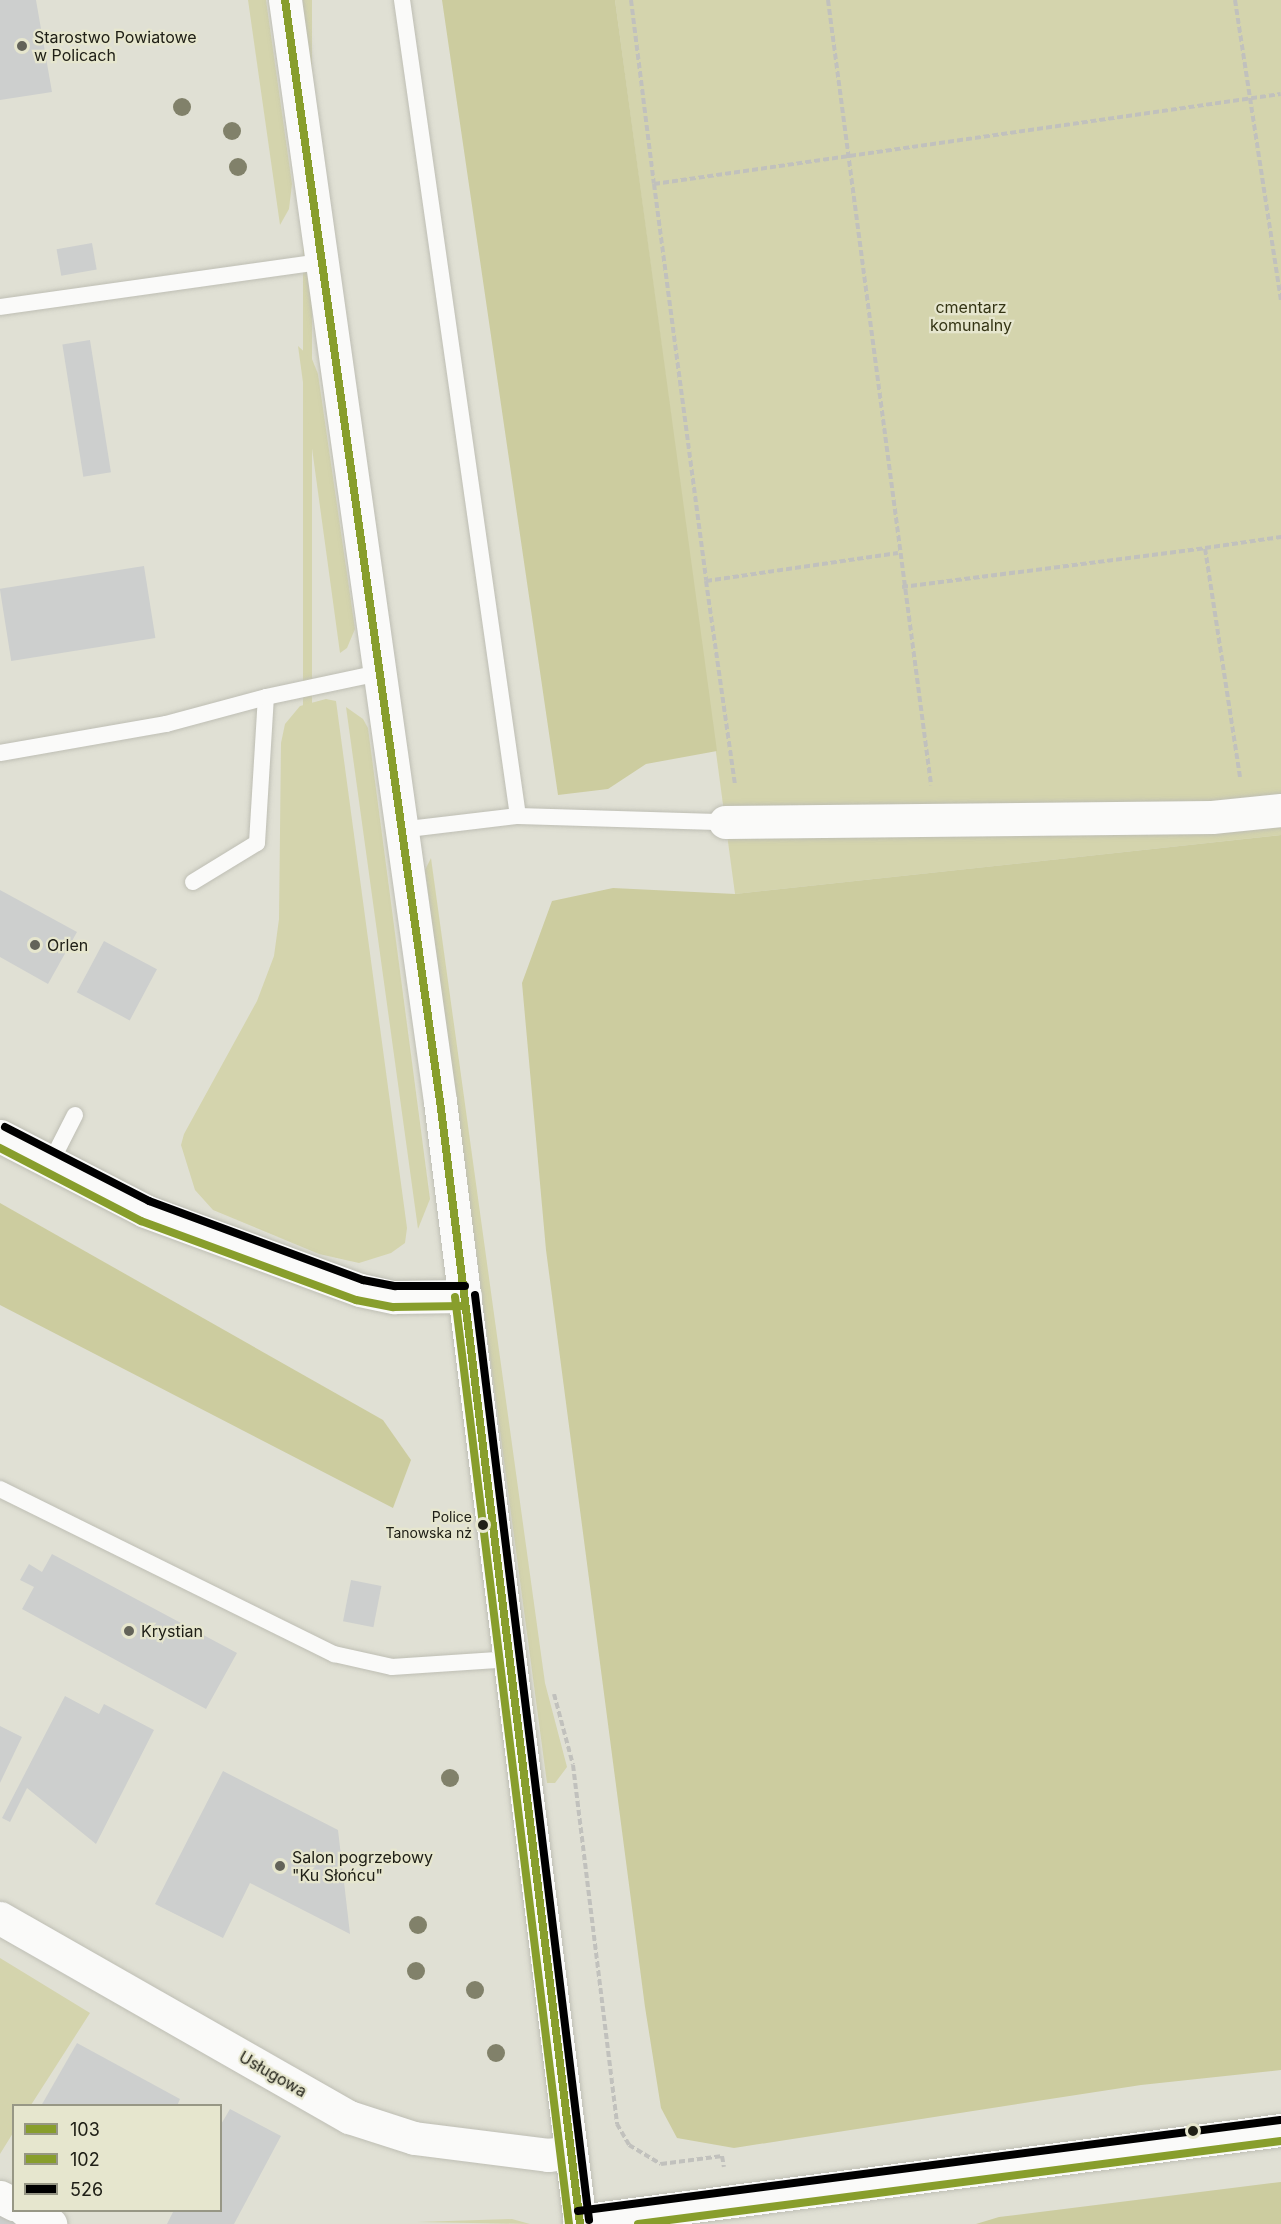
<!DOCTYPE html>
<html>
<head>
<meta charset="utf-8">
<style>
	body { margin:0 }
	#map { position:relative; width:1281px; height:2224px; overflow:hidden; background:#e0e0d4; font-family:Inter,sans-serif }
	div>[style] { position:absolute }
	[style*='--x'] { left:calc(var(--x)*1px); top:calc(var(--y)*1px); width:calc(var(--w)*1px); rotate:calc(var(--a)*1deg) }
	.green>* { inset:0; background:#d4d4ad; transform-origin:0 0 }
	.forest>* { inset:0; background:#cccc9f }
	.building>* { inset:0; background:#cdcfce; transform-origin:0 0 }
	.path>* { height:4px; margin-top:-2px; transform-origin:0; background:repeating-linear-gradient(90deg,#c1c1bd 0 6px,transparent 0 9px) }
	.roads { filter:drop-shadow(0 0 2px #bebeb4) drop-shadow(0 0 2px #bebeb4) }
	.lane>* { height:16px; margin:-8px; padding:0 8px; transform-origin:8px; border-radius:8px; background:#fafaf9 }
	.street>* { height:33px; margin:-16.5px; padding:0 16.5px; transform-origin:16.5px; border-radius:16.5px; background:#fafaf9 }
	.secondary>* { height:33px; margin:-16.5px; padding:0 16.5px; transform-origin:16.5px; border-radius:16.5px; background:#fafaf9 }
	.bus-1>* { height:8px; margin:-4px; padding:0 4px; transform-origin:4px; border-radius:4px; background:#889e2c }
	.bus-2>* { height:8px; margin:-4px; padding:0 4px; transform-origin:4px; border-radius:4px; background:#889e2c }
	.bus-3>* { height:8px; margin:-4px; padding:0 4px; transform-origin:4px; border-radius:4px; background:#000 }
	.trees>* { width:18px; height:18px; margin:-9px; border-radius:50%; background:#81816a }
	.dots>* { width:16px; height:16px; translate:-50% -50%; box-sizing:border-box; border:3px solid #e6e6ce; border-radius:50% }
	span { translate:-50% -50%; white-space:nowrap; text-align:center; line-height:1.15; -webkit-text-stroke:4.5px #e6e6ce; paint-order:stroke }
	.bus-label { font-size:14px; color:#202017 }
	.right { translate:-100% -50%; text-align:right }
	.poi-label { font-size:16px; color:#202017 }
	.left { translate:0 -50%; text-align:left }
	.park-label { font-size:16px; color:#343414 }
	.street-label { font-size:16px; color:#202017 }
	.legend { position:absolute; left:12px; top:2104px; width:210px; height:108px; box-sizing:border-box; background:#e6e6ce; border:2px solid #979785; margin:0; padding:8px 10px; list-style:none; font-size:18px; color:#202017 }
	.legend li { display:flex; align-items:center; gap:12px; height:30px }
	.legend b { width:30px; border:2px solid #979785 }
</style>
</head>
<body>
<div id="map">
	<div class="green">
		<i style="clip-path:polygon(248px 0,266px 0,292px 184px,289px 209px,280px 225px)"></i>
		<i style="left:303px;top:0;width:9px;height:782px"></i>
		<i style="clip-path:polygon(615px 0,1281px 0,1281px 835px,735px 894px)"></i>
		<i style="clip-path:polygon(298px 346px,312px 359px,318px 374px,355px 629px,347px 648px,340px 653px)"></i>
		<i style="clip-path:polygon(326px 699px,336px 701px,407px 1228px,405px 1243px,391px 1253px,359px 1263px,319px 1254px,213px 1210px,195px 1190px,181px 1145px,184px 1134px,257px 1001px,274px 956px,279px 919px,281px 743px,285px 724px,300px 706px)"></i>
		<i style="clip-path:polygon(346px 707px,363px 719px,368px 728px,430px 1199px,418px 1229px)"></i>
		<i style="clip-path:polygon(431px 858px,545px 1683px,567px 1767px,555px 1783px,547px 1783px,425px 870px)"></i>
		<i style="clip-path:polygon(0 1958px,90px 2013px,31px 2105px,14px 2106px,13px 2133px,0 2154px)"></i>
		<i style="clip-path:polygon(512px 2219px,530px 2224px,417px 2222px)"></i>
	</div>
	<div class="forest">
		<i style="clip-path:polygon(442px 0,615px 0,717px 751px,646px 764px,608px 789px,558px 795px)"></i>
		<i style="clip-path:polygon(1281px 835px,1281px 2070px,1141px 2085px,734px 2148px,677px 2138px,661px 2108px,645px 2007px,546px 1250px,522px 983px,552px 901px,613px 888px,735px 894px)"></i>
		<i style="clip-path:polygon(0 1203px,383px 1420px,411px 1460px,393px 1508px,0 1305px)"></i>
		<i style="clip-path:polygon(1281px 2182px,1281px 2224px,976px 2224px,999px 2217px)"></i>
	</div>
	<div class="building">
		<i style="clip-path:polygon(0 0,36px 0,52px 92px,0 100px)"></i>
		<i style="left:92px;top:243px;width:27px;height:36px;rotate:80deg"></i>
		<i style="left:90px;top:340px;width:134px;height:28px;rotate:81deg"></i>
		<i style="left:144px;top:566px;width:73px;height:146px;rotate:81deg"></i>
		<i style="clip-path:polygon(0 890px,77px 932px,48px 984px,0 957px)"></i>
		<i style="left:104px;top:941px;width:60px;height:58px;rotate:28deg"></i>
		<i style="clip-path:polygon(52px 1554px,237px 1653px,206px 1709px,22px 1609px,34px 1587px,20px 1580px,29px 1564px,42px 1572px)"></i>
		<i style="left:351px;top:1580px;width:31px;height:42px;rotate:11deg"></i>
		<i style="clip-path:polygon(65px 1696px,99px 1714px,104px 1704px,154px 1730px,96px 1844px,27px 1788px,10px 1822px,2px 1818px)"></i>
		<i style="clip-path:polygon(0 1726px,22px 1737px,0 1783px)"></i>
		<i style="clip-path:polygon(223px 1771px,338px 1830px,350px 1934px,250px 1883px,223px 1938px,155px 1904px)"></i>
		<i style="clip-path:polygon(77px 2043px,180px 2099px,177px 2106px,41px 2106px)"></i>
		<i style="clip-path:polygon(230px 2109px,281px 2136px,234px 2224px,167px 2224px,174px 2210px,220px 2210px,220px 2126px)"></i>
		<i style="clip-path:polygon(0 2210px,25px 2224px,0 2224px)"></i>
	</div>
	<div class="path">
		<i style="--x:631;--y:0;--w:185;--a:82.9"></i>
		<i style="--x:654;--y:184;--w:633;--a:-8.17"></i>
		<i style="--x:828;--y:0;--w:792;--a:82.52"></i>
		<i style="--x:1235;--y:0;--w:305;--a:81.3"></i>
		<i style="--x:654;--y:184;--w:400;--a:82.5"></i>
		<i style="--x:706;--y:581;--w:194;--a:-8.3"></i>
		<i style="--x:706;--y:581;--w:206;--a:81.9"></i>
		<i style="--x:902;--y:587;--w:305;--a:-7.3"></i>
		<i style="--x:1240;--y:777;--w:232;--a:-98.7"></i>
		<i style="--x:1205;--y:548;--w:77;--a:-8.2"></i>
		<i style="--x:554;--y:1694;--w:73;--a:75"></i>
		<i style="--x:573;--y:1765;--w:362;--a:83"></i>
		<i style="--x:617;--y:2124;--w:24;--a:60"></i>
		<i style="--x:629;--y:2145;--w:37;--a:31"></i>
		<i style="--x:661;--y:2164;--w:62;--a:-7.5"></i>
		<i style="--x:722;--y:2156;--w:11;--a:80"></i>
	</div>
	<div class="roads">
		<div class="lane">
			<i style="--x:402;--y:0;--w:824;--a:81.91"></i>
			<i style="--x:0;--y:307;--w:325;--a:-8"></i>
			<i style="--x:0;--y:753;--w:169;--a:-9.9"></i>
			<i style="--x:166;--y:724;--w:104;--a:-15.1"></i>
			<i style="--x:400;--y:830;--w:119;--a:-6.8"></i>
			<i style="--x:518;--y:816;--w:207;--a:1.7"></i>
			<i style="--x:193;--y:882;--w:75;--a:-31.4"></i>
			<i style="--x:257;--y:843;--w:146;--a:-86.5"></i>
			<i style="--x:266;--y:697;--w:116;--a:-12"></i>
			<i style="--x:50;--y:1164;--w:55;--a:-63"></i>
			<i style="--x:0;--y:1489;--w:373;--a:26.3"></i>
			<i style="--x:334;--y:1654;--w:59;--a:12.6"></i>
			<i style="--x:392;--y:1667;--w:120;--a:-3.8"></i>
		</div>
		<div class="street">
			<i style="--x:725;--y:822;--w:487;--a:-0.6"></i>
			<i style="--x:1212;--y:817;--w:69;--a:-5.8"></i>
			<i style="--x:0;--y:1136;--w:163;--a:27.3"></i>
			<i style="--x:145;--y:1211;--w:229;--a:20.2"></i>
			<i style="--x:360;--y:1290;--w:35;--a:12"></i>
			<i style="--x:394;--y:1297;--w:71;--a:-0.8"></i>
			<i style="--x:0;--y:1918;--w:402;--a:29.7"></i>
			<i style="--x:349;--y:2117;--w:68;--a:17.9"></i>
			<i style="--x:414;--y:2138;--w:135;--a:7.2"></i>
			<i style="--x:548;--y:2155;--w:23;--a:-7"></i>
			<i style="--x:0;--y:2197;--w:16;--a:27"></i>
			<i style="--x:25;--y:2210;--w:29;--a:29"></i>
		</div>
		<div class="secondary">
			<i style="--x:285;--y:0;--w:1112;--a:81.99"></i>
			<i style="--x:440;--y:1101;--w:1132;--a:82.89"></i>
			<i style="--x:579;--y:2221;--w:708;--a:-7.39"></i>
		</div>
	</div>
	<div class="bus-1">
		<i style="--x:285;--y:0;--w:1112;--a:81.99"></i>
		<i style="--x:440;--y:1101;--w:1132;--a:82.89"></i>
	</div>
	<div class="bus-2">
		<i style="--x:0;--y:1148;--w:159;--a:27.4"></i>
		<i style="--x:141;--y:1221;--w:229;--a:20.2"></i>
		<i style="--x:356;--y:1300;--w:38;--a:11"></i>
		<i style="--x:393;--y:1307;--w:72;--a:-0.8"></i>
		<i style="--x:455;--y:1297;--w:934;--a:82.99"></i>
		<i style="--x:638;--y:2224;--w:648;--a:-7.36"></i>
	</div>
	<div class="bus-3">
		<i style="--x:5;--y:1127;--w:162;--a:27.2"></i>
		<i style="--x:149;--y:1201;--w:228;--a:20.3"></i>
		<i style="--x:363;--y:1280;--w:33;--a:11"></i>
		<i style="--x:395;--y:1286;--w:70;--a:0"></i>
		<i style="--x:475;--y:1295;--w:932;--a:82.97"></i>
		<i style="--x:578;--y:2211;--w:708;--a:-7.39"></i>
	</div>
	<div class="trees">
		<i style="left:182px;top:107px"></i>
		<i style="left:232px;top:131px"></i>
		<i style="left:238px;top:167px"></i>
		<i style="left:450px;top:1778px"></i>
		<i style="left:418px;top:1925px"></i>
		<i style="left:416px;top:1971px"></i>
		<i style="left:475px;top:1990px"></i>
		<i style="left:496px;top:2053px"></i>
	</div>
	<div class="dots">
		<i style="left:22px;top:46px;background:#636359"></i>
		<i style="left:35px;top:945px;background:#636359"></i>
		<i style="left:483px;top:1525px;background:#202017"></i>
		<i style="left:129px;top:1631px;background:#636359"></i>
		<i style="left:280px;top:1866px;background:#636359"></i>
		<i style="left:1193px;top:2131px;background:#202017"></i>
	</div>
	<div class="bus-label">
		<span class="right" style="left:472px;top:1525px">Police<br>Tanowska nż</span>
	</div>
	<div class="poi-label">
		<span class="left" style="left:34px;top:46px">Starostwo Powiatowe<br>w Policach</span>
		<span class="left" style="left:47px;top:945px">Orlen</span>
		<span class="left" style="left:141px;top:1631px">Krystian</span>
		<span class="left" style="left:292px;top:1866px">Salon pogrzebowy<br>"Ku Słońcu"</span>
	</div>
	<div class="park-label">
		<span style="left:971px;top:316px">cmentarz<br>komunalny</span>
	</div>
	<div class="street-label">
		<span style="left:273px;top:2074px;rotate:30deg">Usługowa</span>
	</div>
	<ul class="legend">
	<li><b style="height:8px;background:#889e2c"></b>103</li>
	<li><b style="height:8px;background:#889e2c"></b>102</li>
	<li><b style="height:8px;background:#000"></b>526</li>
	</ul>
</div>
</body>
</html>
